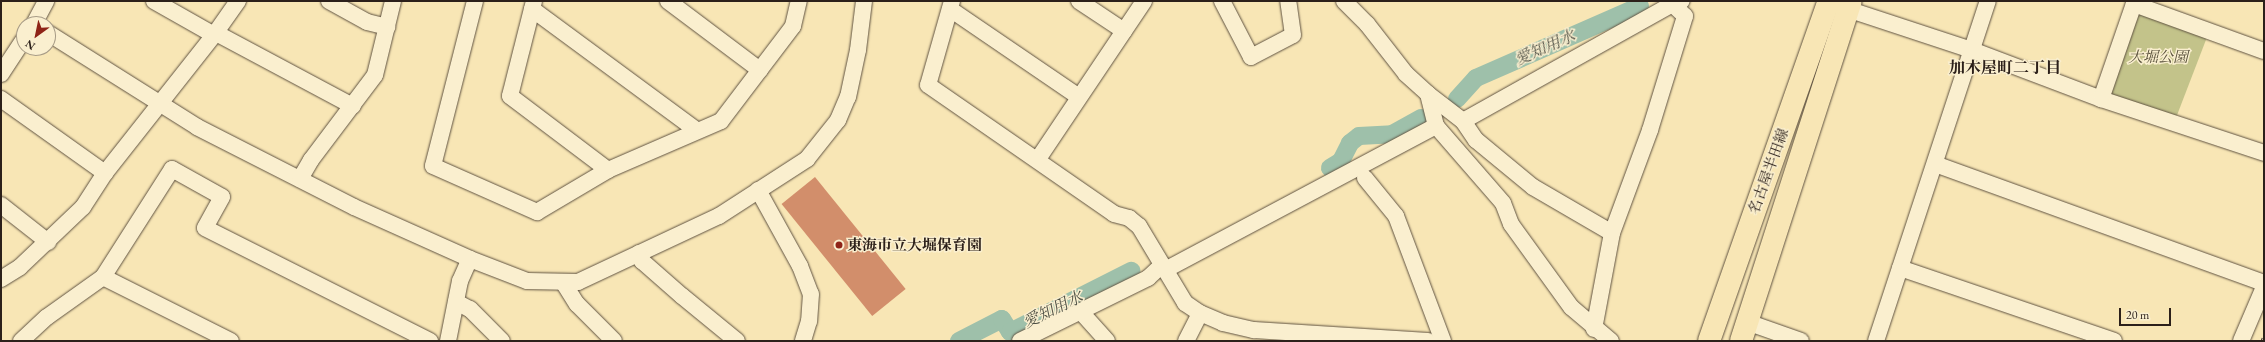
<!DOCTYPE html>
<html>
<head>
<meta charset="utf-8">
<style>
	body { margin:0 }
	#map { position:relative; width:2265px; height:342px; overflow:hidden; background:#f8e6b5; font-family:"EB Garamond","Noto Serif JP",serif }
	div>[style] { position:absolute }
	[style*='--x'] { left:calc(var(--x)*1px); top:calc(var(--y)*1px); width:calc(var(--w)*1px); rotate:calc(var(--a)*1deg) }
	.green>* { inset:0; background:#c3c38a; transform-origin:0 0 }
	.canal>* { height:18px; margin:-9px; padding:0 9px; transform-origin:9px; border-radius:9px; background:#9ec0aa }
	.building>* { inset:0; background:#d28e6b; transform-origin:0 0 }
	.roads { filter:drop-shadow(0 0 1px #5f5241) drop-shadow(0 0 1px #5f5241) }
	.minor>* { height:16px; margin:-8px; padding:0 8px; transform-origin:8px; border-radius:8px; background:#faefcf }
	.primary>* { height:22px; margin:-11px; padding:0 11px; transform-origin:11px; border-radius:11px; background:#f8e6b5 }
	.rail>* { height:4.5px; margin-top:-2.25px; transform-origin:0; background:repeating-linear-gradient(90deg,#faefcf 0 9px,#2c201a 0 18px); box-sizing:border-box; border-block:1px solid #2c201a }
	.dots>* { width:11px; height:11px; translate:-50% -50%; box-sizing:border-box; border:2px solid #faefcf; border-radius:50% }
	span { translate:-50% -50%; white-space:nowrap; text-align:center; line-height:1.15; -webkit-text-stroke:3px #faefcf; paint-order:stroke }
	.park-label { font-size:15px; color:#59513c; font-style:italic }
	.street-label { font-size:15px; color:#2c201a }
	.poi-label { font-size:15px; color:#2c201a; font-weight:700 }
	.left { translate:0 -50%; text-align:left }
	.water-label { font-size:16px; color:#4e5045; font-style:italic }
	.neighbourhood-label { font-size:16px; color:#2c201a; font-weight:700 }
	.frame { position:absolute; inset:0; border:2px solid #2c201a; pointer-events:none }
	.north { position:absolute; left:16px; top:16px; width:40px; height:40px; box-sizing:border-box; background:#faefcf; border:1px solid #a89c87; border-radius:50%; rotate:213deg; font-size:11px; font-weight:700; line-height:16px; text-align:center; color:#2c201a }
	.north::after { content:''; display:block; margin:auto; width:14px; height:18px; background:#8f2418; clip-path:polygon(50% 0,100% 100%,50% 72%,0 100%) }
	.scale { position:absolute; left:2119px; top:308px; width:52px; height:18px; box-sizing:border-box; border:2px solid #2c201a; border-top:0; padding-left:5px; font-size:12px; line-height:14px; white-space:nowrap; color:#2c201a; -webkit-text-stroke:3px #faefcf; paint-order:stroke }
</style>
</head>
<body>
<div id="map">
	<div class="green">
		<i style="left:2134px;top:4px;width:80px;height:101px;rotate:21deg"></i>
	</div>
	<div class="canal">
		<i style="--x:1457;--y:99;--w:28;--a:-48"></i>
		<i style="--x:1476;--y:78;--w:179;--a:-23.7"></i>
		<i style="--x:1330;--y:168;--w:13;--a:-32"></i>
		<i style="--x:1341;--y:161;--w:20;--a:-63"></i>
		<i style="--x:1350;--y:143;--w:11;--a:-38"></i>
		<i style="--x:1359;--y:136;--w:33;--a:-3"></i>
		<i style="--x:1392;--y:134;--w:33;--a:-29"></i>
		<i style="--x:959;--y:341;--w:48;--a:-27.1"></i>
		<i style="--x:1002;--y:319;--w:15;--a:58"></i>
		<i style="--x:1010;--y:332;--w:136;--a:-26.8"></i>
	</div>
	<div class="building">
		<i style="left:815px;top:177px;width:144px;height:43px;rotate:51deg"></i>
	</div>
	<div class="roads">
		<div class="minor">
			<i style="--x:154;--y:1;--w:69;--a:29.5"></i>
			<i style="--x:329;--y:1;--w:43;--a:28.9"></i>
			<i style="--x:367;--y:22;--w:21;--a:14"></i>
			<i style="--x:475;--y:1;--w:170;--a:104.3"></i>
			<i style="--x:433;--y:166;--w:114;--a:23.9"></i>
			<i style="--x:537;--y:212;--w:82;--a:-30.6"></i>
			<i style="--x:608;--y:170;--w:123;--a:-23.4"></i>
			<i style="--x:721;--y:121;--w:119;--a:-52.8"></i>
			<i style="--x:793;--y:26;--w:26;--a:-77"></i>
			<i style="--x:534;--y:1;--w:98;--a:104.2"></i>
			<i style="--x:510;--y:96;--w:123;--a:37.1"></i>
			<i style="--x:668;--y:1;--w:115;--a:36.9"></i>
			<i style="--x:952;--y:1;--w:87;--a:105.9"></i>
			<i style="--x:928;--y:85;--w:226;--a:34.7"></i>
			<i style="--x:1114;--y:214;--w:16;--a:15"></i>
			<i style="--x:1129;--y:218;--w:13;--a:39"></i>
			<i style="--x:1139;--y:226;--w:90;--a:59.1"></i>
			<i style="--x:1185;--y:303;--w:18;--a:34"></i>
			<i style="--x:1200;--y:313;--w:25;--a:23"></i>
			<i style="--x:1223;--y:323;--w:32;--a:13"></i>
			<i style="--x:1254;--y:330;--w:174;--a:3.6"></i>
			<i style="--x:1079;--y:1;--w:54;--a:33.7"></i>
			<i style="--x:1222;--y:1;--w:63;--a:62.6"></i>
			<i style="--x:1251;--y:57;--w:47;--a:-27.6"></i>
			<i style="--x:1293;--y:35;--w:34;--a:-98"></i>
			<i style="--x:1344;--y:1;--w:33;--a:45"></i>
			<i style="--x:1367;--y:24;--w:63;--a:52"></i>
			<i style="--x:1406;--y:74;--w:30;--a:42"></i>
			<i style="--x:2134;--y:4;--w:138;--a:19.9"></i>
			<i style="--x:1838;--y:6;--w:141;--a:18.2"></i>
			<i style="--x:1972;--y:50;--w:138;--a:20.8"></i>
			<i style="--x:2101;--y:99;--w:172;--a:18.3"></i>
			<i style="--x:532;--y:9;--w:204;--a:36.4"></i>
			<i style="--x:950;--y:9;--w:156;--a:34.3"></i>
			<i style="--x:34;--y:24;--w:26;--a:-62"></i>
			<i style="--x:48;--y:33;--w:176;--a:32.2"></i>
			<i style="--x:197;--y:127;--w:176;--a:27"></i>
			<i style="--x:354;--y:207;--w:127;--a:24.1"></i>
			<i style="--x:470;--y:259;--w:61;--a:21.1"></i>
			<i style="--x:527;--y:281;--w:51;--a:1.1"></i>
			<i style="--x:578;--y:282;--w:156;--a:-25.1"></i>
			<i style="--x:719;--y:216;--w:105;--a:-32.9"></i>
			<i style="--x:807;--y:159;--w:50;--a:-51.5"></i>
			<i style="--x:838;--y:120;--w:25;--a:-67"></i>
			<i style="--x:848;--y:97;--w:48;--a:-78"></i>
			<i style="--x:858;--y:50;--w:49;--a:-83"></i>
			<i style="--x:216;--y:33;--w:155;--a:28.1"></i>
			<i style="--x:1;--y:74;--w:42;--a:-56.7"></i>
			<i style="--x:1;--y:99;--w:128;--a:35.4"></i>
			<i style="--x:2101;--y:99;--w:104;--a:-70.9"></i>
			<i style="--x:1463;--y:121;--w:240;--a:-29.2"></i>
			<i style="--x:1672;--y:4;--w:10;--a:-17"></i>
			<i style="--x:1038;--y:159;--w:190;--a:-56.1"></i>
			<i style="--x:1935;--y:164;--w:350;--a:19.9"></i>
			<i style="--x:1365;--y:178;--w:49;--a:50.8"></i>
			<i style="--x:1396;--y:216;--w:134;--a:69.4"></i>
			<i style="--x:300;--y:179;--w:22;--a:-60"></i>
			<i style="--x:311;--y:160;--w:106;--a:-53"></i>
			<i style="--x:375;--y:75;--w:76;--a:-76.3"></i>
			<i style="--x:758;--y:190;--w:87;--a:61.1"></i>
			<i style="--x:800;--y:266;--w:30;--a:69"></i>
			<i style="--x:811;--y:294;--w:27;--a:94"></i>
			<i style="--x:809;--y:321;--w:21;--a:107"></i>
			<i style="--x:1;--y:205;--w:60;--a:38.2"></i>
			<i style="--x:639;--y:253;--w:9;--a:69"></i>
			<i style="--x:642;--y:261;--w:53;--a:41.2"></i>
			<i style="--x:682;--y:296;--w:71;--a:39.3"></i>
			<i style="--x:1900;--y:268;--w:226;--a:18.8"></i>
			<i style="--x:1165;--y:270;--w:307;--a:-28"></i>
			<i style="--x:103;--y:277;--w:143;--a:26.6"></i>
			<i style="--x:1;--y:279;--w:22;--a:-32"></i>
			<i style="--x:20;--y:267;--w:87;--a:-43.6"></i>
			<i style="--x:83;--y:207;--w:40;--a:-57.1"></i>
			<i style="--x:105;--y:173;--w:176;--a:-51.7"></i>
			<i style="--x:214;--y:35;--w:42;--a:-54.8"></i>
			<i style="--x:563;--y:282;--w:26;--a:58"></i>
			<i style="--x:577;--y:304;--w:52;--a:45"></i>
			<i style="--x:456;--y:302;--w:16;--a:27"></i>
			<i style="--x:470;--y:309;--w:45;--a:45"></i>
			<i style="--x:1081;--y:312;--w:39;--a:48"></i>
			<i style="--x:1747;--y:322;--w:57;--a:19.4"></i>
			<i style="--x:1594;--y:329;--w:98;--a:-79.4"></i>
			<i style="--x:1612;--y:233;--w:110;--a:-69.7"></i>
			<i style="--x:1650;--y:130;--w:119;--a:-72.9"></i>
			<i style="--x:1685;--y:16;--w:18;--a:-137"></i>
			<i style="--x:21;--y:341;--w:35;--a:-43"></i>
			<i style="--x:47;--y:317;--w:69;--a:-35.5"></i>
			<i style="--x:103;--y:277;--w:128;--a:-57.4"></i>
			<i style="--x:172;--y:169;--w:57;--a:29.2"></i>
			<i style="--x:222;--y:197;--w:35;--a:119"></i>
			<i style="--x:205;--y:228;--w:252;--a:26.7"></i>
			<i style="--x:448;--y:341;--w:61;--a:-78.7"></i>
			<i style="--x:460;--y:281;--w:24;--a:-66"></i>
			<i style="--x:1020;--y:341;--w:143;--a:-26.2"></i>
			<i style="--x:1148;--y:278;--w:19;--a:-43"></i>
			<i style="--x:1186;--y:341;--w:31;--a:-63"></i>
			<i style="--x:1611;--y:341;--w:52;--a:-139.6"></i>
			<i style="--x:1571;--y:307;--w:102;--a:-125.9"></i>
			<i style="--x:1511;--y:224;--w:22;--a:-111"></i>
			<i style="--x:1503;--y:203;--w:102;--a:-131"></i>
			<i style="--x:1436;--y:126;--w:33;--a:-104"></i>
			<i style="--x:1428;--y:94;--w:44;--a:37.6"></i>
			<i style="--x:1463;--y:121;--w:23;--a:56"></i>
			<i style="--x:1476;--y:140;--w:74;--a:39.5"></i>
			<i style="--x:1533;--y:187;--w:91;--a:30.2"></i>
			<i style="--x:1876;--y:341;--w:358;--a:-71.8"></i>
			<i style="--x:2241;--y:341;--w:59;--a:-66.9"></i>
		</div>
		<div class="primary">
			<i style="--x:1709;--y:341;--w:361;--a:-70.6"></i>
			<i style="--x:1741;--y:341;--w:357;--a:-72.1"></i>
		</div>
	</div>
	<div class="rail">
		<i style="--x:2263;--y:341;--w:3;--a:-72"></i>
	</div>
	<div class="dots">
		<i style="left:839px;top:245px;background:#8f2418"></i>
	</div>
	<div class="park-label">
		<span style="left:2158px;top:57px">大堀公園</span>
	</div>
	<div class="street-label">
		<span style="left:1768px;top:171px;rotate:-70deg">名古屋半田線</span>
	</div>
	<div class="poi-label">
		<span class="left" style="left:847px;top:245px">東海市立大堀保育園</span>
	</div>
	<div class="water-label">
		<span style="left:1545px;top:48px;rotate:-24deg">愛知用水</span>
		<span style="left:1053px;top:310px;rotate:-26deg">愛知用水</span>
	</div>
	<div class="neighbourhood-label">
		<span style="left:2005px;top:68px">加木屋町二丁目</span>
	</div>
	<div class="frame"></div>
	<div class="north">N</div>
	<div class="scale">20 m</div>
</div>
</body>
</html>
